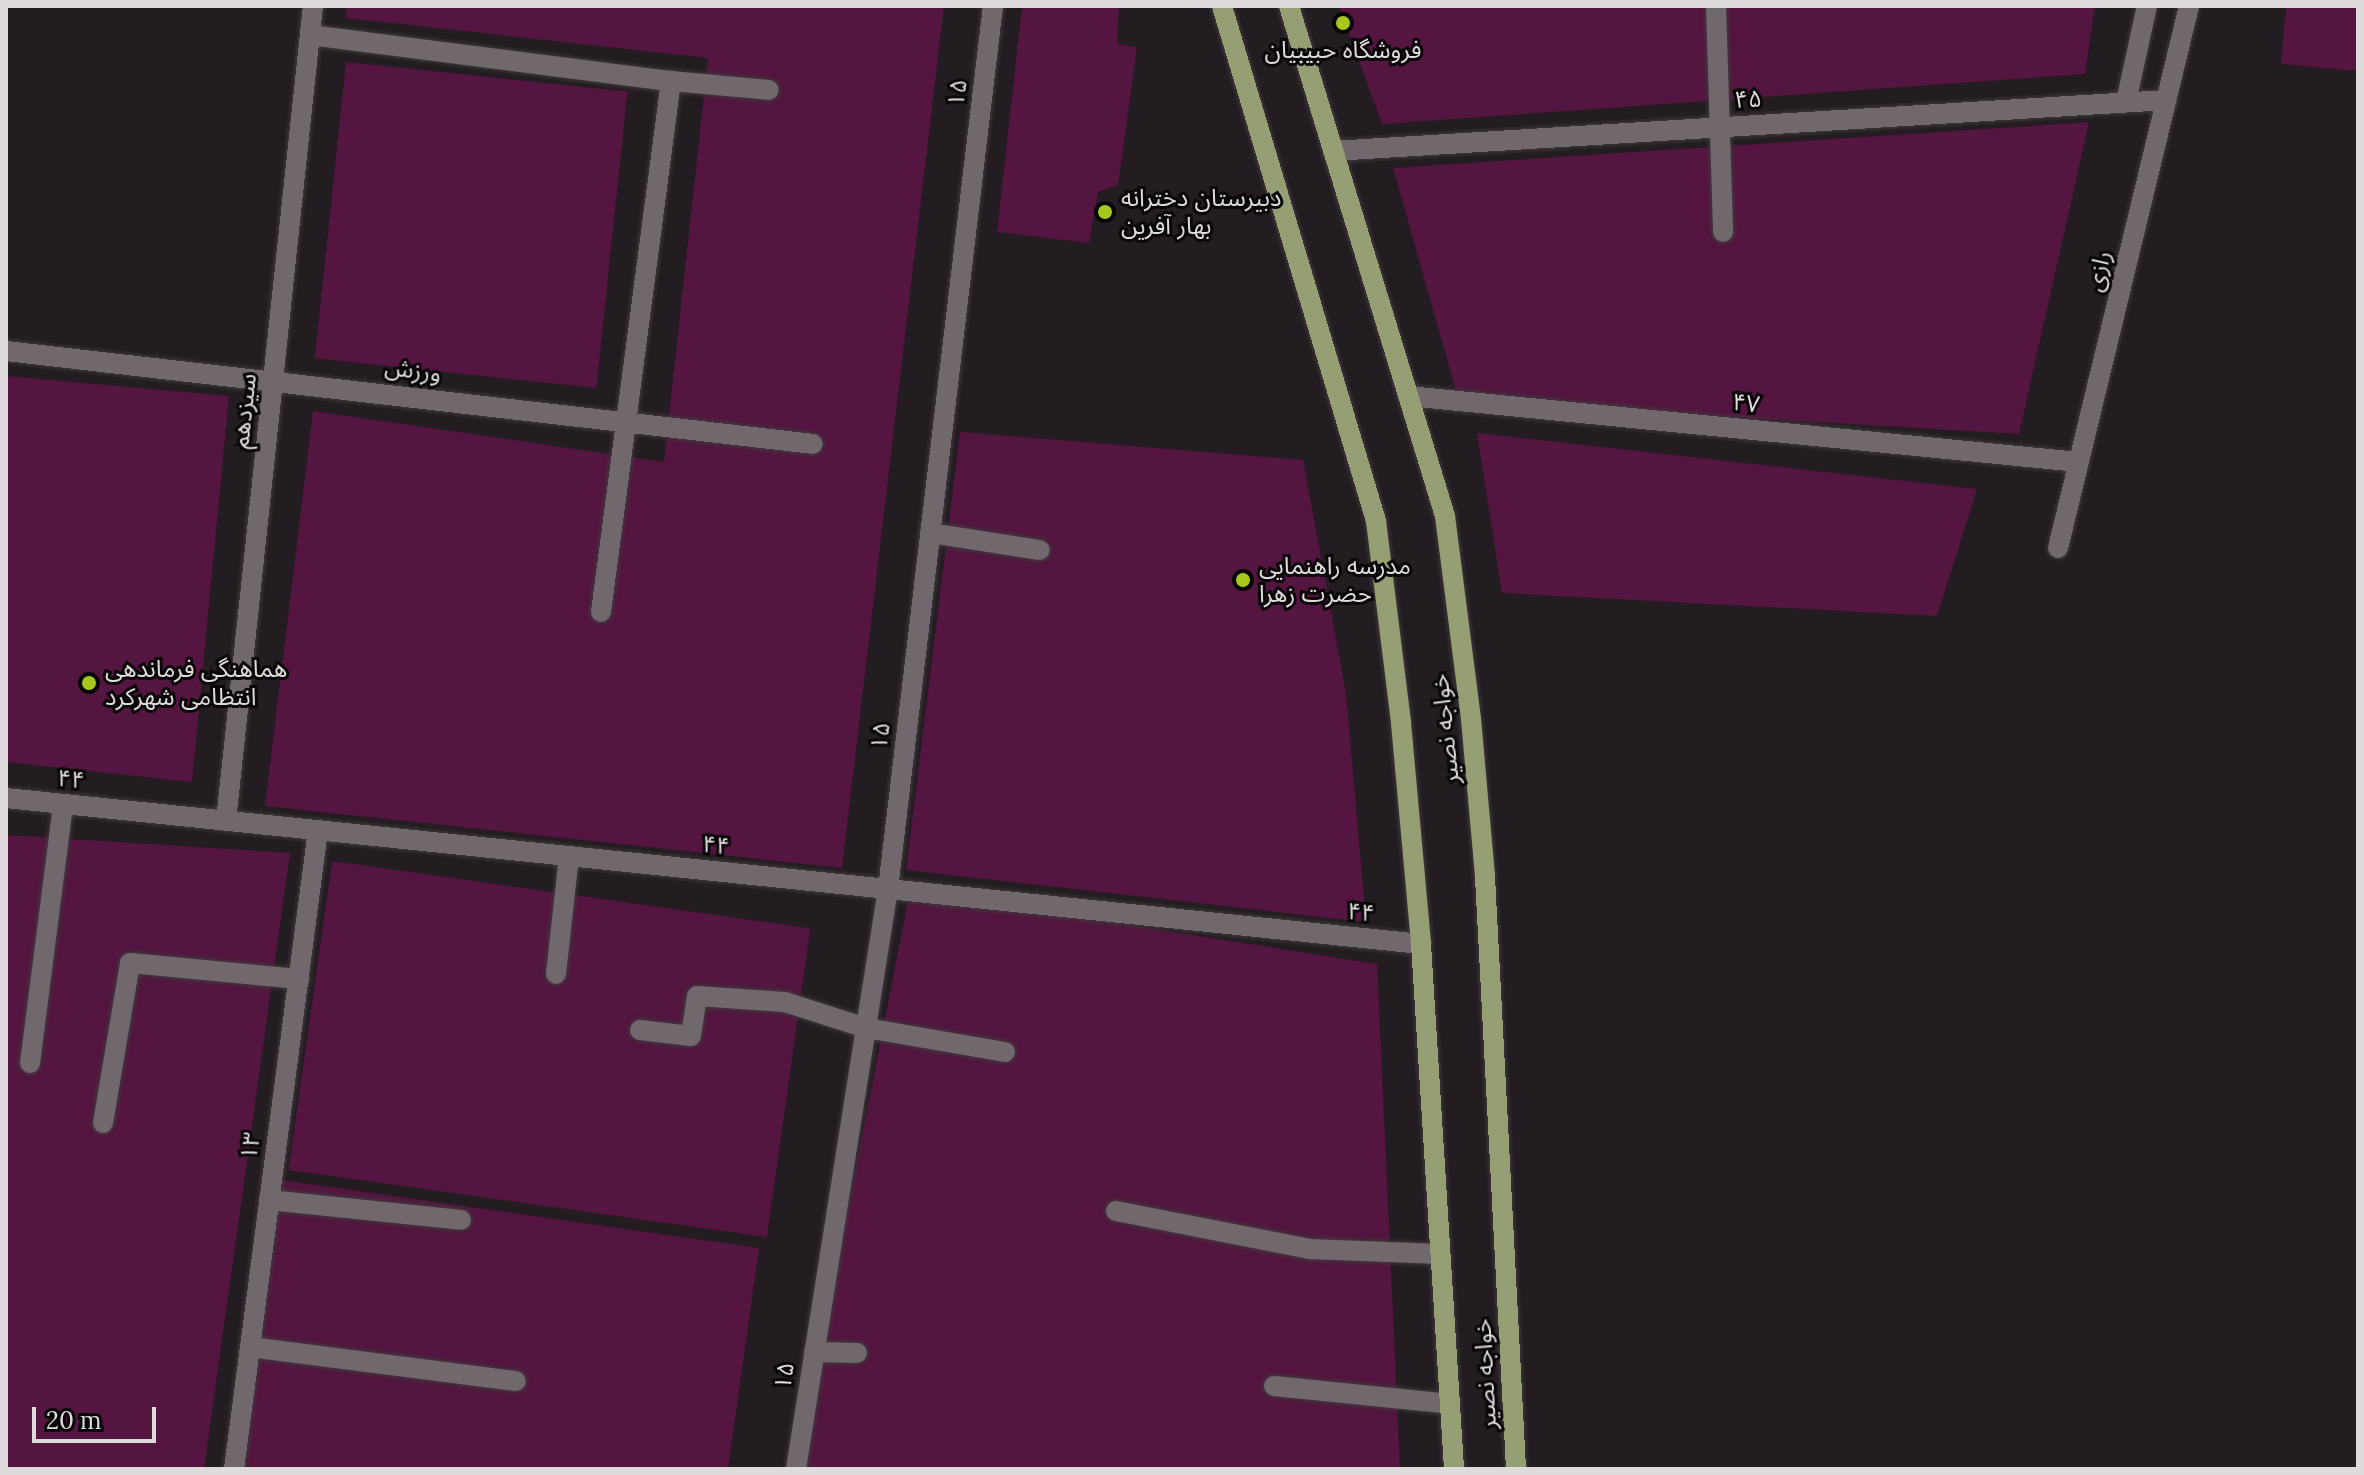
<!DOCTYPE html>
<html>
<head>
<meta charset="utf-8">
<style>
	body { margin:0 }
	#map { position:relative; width:2364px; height:1475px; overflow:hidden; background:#231c20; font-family:Lora,"Noto Sans Arabic",serif }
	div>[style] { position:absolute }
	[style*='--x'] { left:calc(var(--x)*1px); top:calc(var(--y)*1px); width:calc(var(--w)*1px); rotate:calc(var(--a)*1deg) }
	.building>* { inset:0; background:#541540; transform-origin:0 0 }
	.roads { filter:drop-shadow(0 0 2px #3f3a3c) drop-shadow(0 0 2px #3f3a3c) }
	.minor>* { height:20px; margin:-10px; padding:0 10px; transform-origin:10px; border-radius:10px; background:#70686c }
	.major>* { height:20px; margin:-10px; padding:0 10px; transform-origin:10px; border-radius:10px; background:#969e74 }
	.dots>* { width:22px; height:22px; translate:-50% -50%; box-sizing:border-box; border:4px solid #0a0709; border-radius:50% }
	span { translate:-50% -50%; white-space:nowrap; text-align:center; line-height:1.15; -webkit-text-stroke:6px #0a0709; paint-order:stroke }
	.poi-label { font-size:24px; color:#dfdadc }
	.left { translate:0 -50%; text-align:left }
	.street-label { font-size:24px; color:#dfdadc }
	.frame { position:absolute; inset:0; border:8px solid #dfdadc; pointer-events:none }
	.scale { position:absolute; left:32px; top:1407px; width:124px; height:36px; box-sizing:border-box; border:4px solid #dfdadc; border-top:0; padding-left:10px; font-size:24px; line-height:28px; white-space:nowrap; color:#dfdadc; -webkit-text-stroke:6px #0a0709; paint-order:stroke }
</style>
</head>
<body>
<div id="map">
	<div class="building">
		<i style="clip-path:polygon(347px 6px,944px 6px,842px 868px,265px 806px,313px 411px,664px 462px,708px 58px,346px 18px)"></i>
		<i style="clip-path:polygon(1022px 6px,1119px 6px,1117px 44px,1137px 47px,1118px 185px,1098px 192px,1089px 243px,997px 232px)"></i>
		<i style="clip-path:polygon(1339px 6px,2095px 6px,2085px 74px,1382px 124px)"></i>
		<i style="clip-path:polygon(2286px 6px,2358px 6px,2358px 71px,2281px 64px)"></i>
		<i style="left:346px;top:62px;width:283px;height:298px;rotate:6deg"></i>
		<i style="clip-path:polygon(2089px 122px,2019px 434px,1459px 401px,1393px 168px)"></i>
		<i style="clip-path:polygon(6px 376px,229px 396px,192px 782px,6px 762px)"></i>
		<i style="clip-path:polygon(960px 432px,1303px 460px,1346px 693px,1366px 922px,906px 870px)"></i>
		<i style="clip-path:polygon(1477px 433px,1977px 489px,1937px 616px,1502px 593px)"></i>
		<i style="clip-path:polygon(6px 835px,290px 853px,204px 1469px,6px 1469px)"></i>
		<i style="left:332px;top:861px;width:483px;height:312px;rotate:8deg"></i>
		<i style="clip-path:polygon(910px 891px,1377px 964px,1400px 1469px,797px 1469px)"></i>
		<i style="clip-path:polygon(281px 1180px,759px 1248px,728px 1469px,241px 1469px)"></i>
	</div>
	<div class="roads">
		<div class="minor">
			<i style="--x:1716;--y:6;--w:226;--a:88.2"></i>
			<i style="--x:310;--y:35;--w:364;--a:7.3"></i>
			<i style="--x:671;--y:81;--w:98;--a:5.2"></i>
			<i style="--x:2126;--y:102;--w:98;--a:-77.7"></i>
			<i style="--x:1333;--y:151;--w:835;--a:-3.5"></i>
			<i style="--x:6;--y:351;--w:812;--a:6.57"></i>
			<i style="--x:1408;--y:396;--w:674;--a:5.62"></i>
			<i style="--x:930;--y:533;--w:111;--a:8.8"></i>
			<i style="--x:2058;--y:548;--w:558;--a:-76.41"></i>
			<i style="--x:601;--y:612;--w:536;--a:-82.49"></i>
			<i style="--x:6;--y:798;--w:1423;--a:5.89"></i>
			<i style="--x:226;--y:821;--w:820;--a:-83.91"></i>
			<i style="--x:556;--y:974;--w:118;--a:-83.7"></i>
			<i style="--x:640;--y:1030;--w:51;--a:6.7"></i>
			<i style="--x:691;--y:1036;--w:40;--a:-81.5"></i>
			<i style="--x:697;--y:996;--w:88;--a:3.9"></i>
			<i style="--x:785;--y:1002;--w:85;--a:17.8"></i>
			<i style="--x:866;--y:1028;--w:141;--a:9.8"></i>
			<i style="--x:30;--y:1063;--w:261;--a:-82.7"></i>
			<i style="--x:103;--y:1123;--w:162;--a:-80.4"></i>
			<i style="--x:130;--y:963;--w:170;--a:5.4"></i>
			<i style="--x:269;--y:1200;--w:193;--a:5.9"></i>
			<i style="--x:1116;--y:1211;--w:197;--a:11.1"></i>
			<i style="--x:1309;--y:1249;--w:131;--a:2.2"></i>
			<i style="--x:250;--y:1347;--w:268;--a:7.3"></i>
			<i style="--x:814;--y:1352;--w:43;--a:1.3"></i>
			<i style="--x:1274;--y:1386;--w:177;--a:5.8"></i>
			<i style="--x:234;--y:1469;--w:644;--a:-82.51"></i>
			<i style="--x:796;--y:1469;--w:587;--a:-80.99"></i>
			<i style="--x:888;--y:889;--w:889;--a:-83.22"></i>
		</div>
		<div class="major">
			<i style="--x:1222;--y:6;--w:538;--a:73.35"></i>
			<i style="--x:1376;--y:521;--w:204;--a:82.9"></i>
			<i style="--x:1401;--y:723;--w:222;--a:84.8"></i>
			<i style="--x:1421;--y:944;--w:526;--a:86.4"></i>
			<i style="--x:1289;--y:6;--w:533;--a:72.99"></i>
			<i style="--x:1445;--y:516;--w:205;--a:82.7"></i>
			<i style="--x:1471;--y:719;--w:159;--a:84.9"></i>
			<i style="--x:1485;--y:877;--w:593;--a:87"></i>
		</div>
	</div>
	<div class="dots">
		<i style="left:1343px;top:23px;background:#a8c71d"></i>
		<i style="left:1105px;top:212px;background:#a8c71d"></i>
		<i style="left:1243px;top:580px;background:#a8c71d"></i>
		<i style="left:89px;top:683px;background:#a8c71d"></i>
	</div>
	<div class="poi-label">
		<span style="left:1343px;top:50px">فروشگاه حبیبیان</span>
		<span class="left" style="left:1121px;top:212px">دبیرستان دخترانه<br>بهار آفرین</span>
		<span class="left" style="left:1259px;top:580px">مدرسه راهنمایی<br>حضرت زهرا</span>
		<span class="left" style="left:105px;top:683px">هماهنگی فرماندهی<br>انتظامی شهرکرد</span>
	</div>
	<div class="street-label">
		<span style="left:957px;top:93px;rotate:-83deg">۱۵</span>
		<span style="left:1748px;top:99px;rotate:-3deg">۴۵</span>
		<span style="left:2098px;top:271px;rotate:-76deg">رازی</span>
		<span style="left:413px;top:370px;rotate:7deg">ورزش</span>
		<span style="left:1746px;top:403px;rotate:6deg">۴۷</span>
		<span style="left:244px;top:411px;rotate:-84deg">سیزدهم</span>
		<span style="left:1445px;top:729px;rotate:-96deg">خواجه نصیر</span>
		<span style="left:880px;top:736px;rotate:-83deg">۱۵</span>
		<span style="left:71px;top:779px;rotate:6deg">۴۴</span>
		<span style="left:716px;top:845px;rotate:6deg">۴۴</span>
		<span style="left:1361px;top:912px;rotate:6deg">۴۴</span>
		<span style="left:250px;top:1146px;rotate:-82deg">۱۳</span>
		<span style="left:1485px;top:1374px;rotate:-93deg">خواجه نصیر</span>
		<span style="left:784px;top:1376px;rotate:-81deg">۱۵</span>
	</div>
	<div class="frame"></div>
	<div class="scale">20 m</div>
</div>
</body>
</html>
